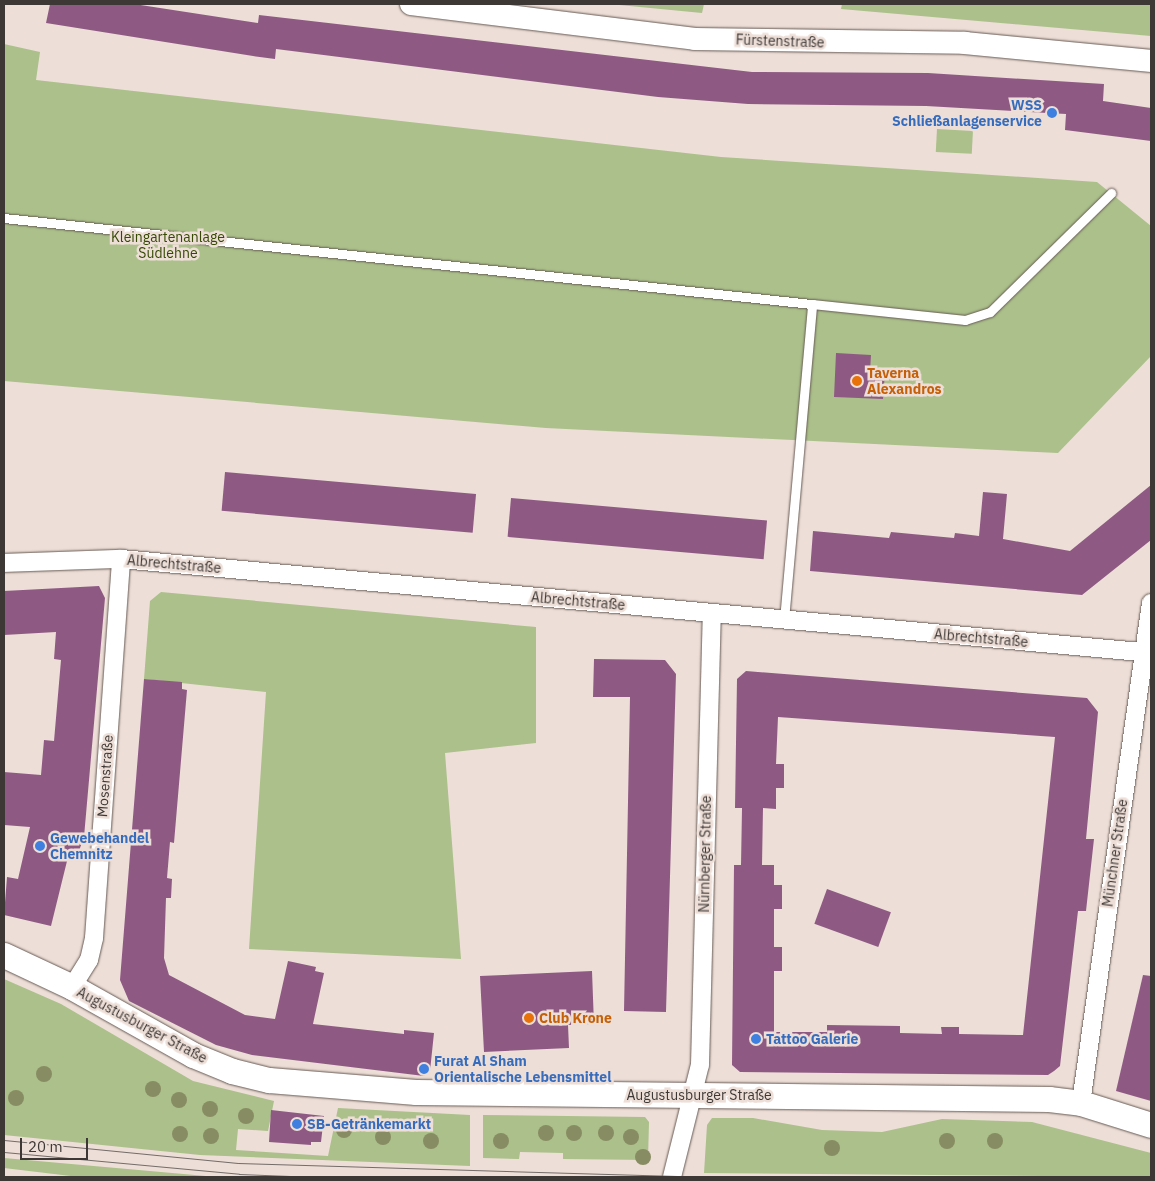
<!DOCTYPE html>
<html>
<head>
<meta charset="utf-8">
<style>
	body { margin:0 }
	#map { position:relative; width:1155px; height:1181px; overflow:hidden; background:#edded7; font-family:"IBM Plex Sans",sans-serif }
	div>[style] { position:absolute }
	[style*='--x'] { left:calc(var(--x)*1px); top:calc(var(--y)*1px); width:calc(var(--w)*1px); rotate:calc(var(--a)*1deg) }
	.green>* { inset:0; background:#abc08a; transform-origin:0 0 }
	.building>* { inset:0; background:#8e5a83; transform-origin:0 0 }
	.roads { filter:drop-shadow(0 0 1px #675a54) drop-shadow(0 0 1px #675a54) }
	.service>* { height:9px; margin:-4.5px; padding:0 4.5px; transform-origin:4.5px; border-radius:4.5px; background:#fff }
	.minor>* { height:18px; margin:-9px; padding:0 9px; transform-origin:9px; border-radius:9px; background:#fff }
	.tertiary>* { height:22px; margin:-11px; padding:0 11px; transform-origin:11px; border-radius:11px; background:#fff }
	.secondary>* { height:25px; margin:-12.5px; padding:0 12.5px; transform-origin:12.5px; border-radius:12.5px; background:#fff }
	.tram>* { height:1px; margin:-0.5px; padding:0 0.5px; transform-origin:0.5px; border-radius:0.5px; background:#746c68 }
	.trees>* { width:16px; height:16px; margin:-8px; border-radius:50%; background:#888c62 }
	.dots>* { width:14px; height:14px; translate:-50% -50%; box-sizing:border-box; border:2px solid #edded7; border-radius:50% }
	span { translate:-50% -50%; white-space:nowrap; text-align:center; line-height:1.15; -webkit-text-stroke:5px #edded7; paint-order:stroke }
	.street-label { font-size:14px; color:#3d3835 }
	.shop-label { font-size:14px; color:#366cbe; font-weight:700 }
	.right { translate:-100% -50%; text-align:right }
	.left { translate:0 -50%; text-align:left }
	.park-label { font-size:14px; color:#354902 }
	.food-label { font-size:14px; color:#c56008; font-weight:700 }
	.frame { position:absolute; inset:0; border:5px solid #3d3835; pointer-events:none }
	.scale { position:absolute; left:20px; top:1138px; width:68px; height:22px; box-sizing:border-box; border:2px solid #3d3835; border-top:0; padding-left:6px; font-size:15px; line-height:18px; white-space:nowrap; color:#3d3835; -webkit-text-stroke:4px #edded7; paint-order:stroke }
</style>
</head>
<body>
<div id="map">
	<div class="green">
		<i style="clip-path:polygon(609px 4px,704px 4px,702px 13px)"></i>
		<i style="clip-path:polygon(842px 4px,1151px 4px,1151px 36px,841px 9px)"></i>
		<i style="clip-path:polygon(4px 44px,40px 52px,36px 80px,721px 157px,1097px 182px,1151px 226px,1151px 356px,1058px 453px,546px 428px,4px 381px)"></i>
		<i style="left:937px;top:129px;width:36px;height:23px;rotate:3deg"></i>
		<i style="clip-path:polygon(161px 592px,536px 627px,536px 743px,445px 753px,461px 959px,249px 949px,266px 692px,144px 679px,150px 601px)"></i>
		<i style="clip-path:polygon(4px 979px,61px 1004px,193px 1081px,274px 1101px,268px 1131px,238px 1129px,236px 1150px,328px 1156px,338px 1108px,470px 1115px,470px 1166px,200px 1155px,4px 1135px)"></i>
		<i style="clip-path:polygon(483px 1115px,645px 1117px,649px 1122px,648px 1160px,563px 1159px,563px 1153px,520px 1152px,519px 1159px,483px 1158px)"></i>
		<i style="clip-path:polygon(712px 1118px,753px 1118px,822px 1130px,882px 1132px,942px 1119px,1032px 1122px,1151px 1153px,1151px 1177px,704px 1173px,707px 1125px)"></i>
		<i style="clip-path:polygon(4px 1158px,217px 1177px,79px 1177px,4px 1168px)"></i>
	</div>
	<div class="building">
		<i style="clip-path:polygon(50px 4px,134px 4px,258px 23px,259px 15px,752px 72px,928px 73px,1104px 84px,1103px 101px,1151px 108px,1151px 141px,1065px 130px,1066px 114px,926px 106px,748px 104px,658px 97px,276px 49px,275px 59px,253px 56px,46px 23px)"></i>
		<i style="clip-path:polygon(836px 353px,871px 355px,870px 372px,885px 372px,883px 399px,834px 397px)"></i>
		<i style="left:225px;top:472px;width:252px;height:39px;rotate:5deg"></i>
		<i style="clip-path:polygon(1151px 485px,1151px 540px,1082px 595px,810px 571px,813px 531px,889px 538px,891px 532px,954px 538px,955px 533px,979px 536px,983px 492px,1007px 494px,1003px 539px,1070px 551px)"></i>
		<i style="left:511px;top:498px;width:257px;height:39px;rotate:5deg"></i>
		<i style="clip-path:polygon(99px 586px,105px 598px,84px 837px,76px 859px,68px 857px,51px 926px,4px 915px,7px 877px,18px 879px,30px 827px,4px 825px,4px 772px,41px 775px,44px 740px,54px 741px,61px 660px,54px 659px,56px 632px,4px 635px,4px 591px)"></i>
		<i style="clip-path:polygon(594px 659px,665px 660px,676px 674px,666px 1012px,624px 1011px,630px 697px,593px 697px)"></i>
		<i style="clip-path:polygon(evenodd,746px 671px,1087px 698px,1098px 712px,1086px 839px,1094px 839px,1086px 911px,1078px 911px,1060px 1066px,1054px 1071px,1048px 1075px,740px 1072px,732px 1065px,734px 865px,741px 865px,742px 808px,735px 808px,737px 679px,746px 671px,778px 717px,1055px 737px,1023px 1035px,959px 1034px,959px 1027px,941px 1027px,942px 1034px,900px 1033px,900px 1026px,827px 1025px,827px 1032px,774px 1032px,774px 971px,782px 971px,782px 947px,774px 947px,774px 909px,782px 909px,782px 885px,774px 885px,774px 865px,762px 865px,763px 808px,776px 809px,776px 788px,784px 788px,784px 764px,776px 764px,778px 717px)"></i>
		<i style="clip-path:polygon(144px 679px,182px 682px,182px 689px,187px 690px,174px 843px,170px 842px,167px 878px,172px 879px,171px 898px,166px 898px,164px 958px,169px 975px,245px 1015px,275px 1019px,288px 961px,316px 967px,315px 971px,324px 973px,313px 1024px,404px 1034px,404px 1030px,434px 1033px,430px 1071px,424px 1076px,252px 1055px,216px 1045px,129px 1001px,120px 980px)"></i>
		<i style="left:827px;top:889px;width:68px;height:37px;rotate:20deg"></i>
		<i style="clip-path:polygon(592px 971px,594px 1024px,568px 1025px,569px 1048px,484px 1052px,480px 976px)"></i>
		<i style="clip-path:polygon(1143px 975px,1151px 976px,1151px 1101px,1116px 1091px)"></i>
		<i style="clip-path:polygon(271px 1110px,324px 1116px,321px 1142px,311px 1142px,311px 1145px,269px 1142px)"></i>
	</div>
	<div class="roads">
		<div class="service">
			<i style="--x:4;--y:218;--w:813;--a:6.08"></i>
			<i style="--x:784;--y:620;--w:317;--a:-84.9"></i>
			<i style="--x:812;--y:304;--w:154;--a:6"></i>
			<i style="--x:965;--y:320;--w:26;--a:-18"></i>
			<i style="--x:990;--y:312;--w:170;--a:-44.5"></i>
		</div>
		<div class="minor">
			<i style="--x:4;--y:563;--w:117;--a:-2"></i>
			<i style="--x:121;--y:559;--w:1034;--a:5.21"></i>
			<i style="--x:72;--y:987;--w:32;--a:-58"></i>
			<i style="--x:89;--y:960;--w:23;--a:-77"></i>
			<i style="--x:94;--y:938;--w:380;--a:-85.9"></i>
			<i style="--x:1081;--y:1103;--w:505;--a:-82.03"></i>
			<i style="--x:672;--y:1177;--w:115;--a:-76"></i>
			<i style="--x:700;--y:1065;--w:452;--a:-88.5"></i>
		</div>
		<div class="tertiary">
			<i style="--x:411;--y:4;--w:286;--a:7"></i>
			<i style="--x:695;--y:39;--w:270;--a:0.8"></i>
			<i style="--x:965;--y:43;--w:187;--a:5.5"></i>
		</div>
		<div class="secondary">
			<i style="--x:4;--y:955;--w:75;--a:25.2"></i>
			<i style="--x:72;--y:987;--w:139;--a:29.3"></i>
			<i style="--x:193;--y:1055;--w:42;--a:22.3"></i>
			<i style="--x:232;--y:1071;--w:38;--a:14"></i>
			<i style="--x:269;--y:1080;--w:147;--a:4.7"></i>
			<i style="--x:416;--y:1092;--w:633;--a:0.63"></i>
			<i style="--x:1049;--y:1099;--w:32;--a:7"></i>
			<i style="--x:1081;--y:1103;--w:73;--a:17.4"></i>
		</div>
	</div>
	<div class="tram">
		<i style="--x:4;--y:1140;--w:235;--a:5.6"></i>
		<i style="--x:238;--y:1163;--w:474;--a:1.7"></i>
		<i style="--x:4;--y:1152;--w:236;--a:5.3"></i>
		<i style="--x:239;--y:1174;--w:77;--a:2.2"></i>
	</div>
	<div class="trees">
		<i style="left:44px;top:1074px"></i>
		<i style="left:153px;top:1089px"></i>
		<i style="left:16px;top:1098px"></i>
		<i style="left:179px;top:1100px"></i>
		<i style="left:210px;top:1109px"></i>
		<i style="left:246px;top:1116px"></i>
		<i style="left:344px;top:1130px"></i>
		<i style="left:546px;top:1133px"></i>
		<i style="left:574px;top:1133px"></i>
		<i style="left:606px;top:1133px"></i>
		<i style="left:180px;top:1134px"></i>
		<i style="left:211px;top:1136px"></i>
		<i style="left:383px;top:1137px"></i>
		<i style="left:631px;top:1137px"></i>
		<i style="left:431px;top:1141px"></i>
		<i style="left:501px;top:1141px"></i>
		<i style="left:947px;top:1141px"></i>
		<i style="left:995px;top:1141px"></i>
		<i style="left:832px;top:1148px"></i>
		<i style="left:643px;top:1157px"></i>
	</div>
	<div class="dots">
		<i style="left:1052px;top:113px;background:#3f7fe0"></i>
		<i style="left:857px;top:381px;background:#e8710a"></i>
		<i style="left:40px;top:846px;background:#3f7fe0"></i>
		<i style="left:529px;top:1018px;background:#e8710a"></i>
		<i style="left:756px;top:1039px;background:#3f7fe0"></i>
		<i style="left:424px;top:1069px;background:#3f7fe0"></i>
		<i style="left:297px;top:1124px;background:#3f7fe0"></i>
	</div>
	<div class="street-label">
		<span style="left:780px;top:41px;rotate:2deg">Fürstenstraße</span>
		<span style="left:174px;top:564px;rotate:5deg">Albrechtstraße</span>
		<span style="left:578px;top:601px;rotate:5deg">Albrechtstraße</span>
		<span style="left:981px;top:638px;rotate:5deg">Albrechtstraße</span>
		<span style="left:105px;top:776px;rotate:-86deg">Mosenstraße</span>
		<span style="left:1115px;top:853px;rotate:-82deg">Münchner Straße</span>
		<span style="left:705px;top:854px;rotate:-89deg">Nürnberger Straße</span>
		<span style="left:142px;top:1025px;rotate:28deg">Augustusburger Straße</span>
		<span style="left:699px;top:1095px">Augustusburger Straße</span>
	</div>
	<div class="shop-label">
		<span class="right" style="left:1042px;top:113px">WSS<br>Schließanlagenservice</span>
		<span class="left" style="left:50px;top:846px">Gewebehandel<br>Chemnitz</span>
		<span class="left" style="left:766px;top:1039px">Tattoo Galerie</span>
		<span class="left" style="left:434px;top:1069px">Furat Al Sham<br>Orientalische Lebensmittel</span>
		<span class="left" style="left:307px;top:1124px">SB-Getränkemarkt</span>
	</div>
	<div class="park-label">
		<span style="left:168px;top:245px">Kleingartenanlage<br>Südlehne</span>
	</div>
	<div class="food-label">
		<span class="left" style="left:867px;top:381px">Taverna<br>Alexandros</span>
		<span class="left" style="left:539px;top:1018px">Club Krone</span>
	</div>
	<div class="frame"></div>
	<div class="scale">20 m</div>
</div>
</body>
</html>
